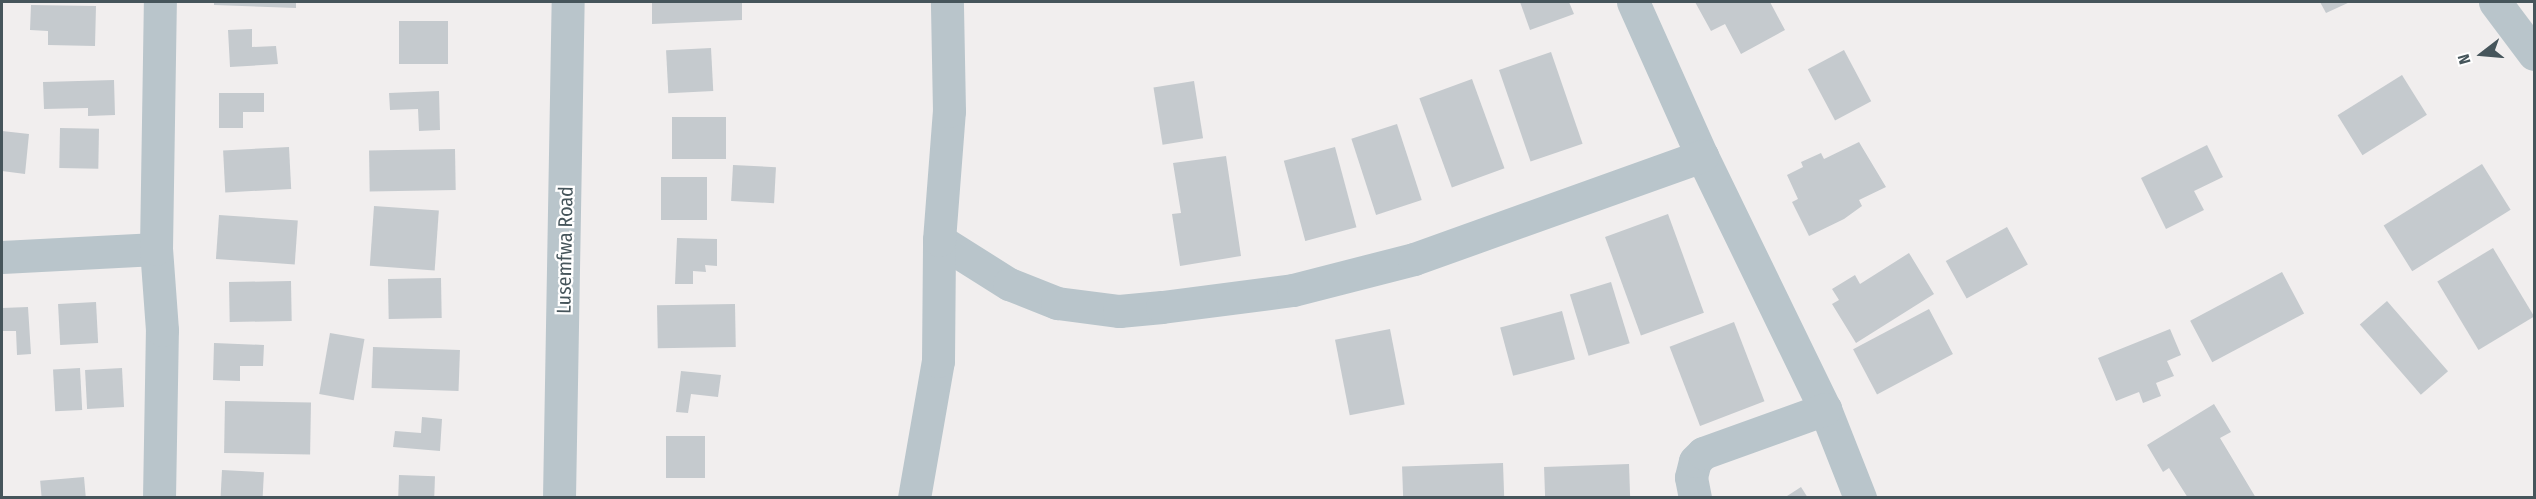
<!DOCTYPE html>
<html>
<head>
<meta charset="utf-8">
<style>
	body { margin:0 }
	#map { position:relative; width:2536px; height:499px; overflow:hidden; background:#f1eeee; font-family:"Fira Sans Condensed",sans-serif }
	div>[style] { position:absolute }
	[style*='--x'] { left:calc(var(--x)*1px); top:calc(var(--y)*1px); width:calc(var(--w)*1px); rotate:calc(var(--a)*1deg) }
	.building>* { inset:0; background:#c5cace; transform-origin:0 0 }
	.minor>* { height:33px; margin:-16.5px; padding:0 16.5px; transform-origin:16.5px; border-radius:16.5px; background:#b9c5cb }
	.tertiary>* { height:33px; margin:-16.5px; padding:0 16.5px; transform-origin:16.5px; border-radius:16.5px; background:#b9c5cb }
	span { translate:-50% -50%; white-space:nowrap; text-align:center; line-height:1.15; -webkit-text-stroke:4.5px #fff; paint-order:stroke }
	.street-label { font-size:20px; color:#46555b }
	.frame { position:absolute; inset:0; border:3px solid #46555b; pointer-events:none }
	.north { position:absolute; left:2452px; top:24px; width:60px; height:60px; -webkit-text-stroke:4px #fff; paint-order:stroke; rotate:254deg; font-size:16px; font-weight:700; line-height:24px; text-align:center; color:#46555b }
	.north::after { content:''; display:block; margin:auto; width:21px; height:27px; background:#46555b; clip-path:polygon(50% 0,100% 100%,50% 72%,0 100%) }
</style>
</head>
<body>
<div id="map">
	<div class="building">
		<i style="clip-path:polygon(214px 2px,296px 2px,296px 8px,214px 5px)"></i>
		<i style="clip-path:polygon(652px 2px,742px 2px,742px 20px,652px 24px)"></i>
		<i style="clip-path:polygon(1520px 2px,1569px 2px,1574px 14px,1530px 30px)"></i>
		<i style="clip-path:polygon(1695px 2px,1770px 2px,1785px 30px,1741px 54px,1725px 24px,1711px 31px)"></i>
		<i style="clip-path:polygon(2320px 2px,2350px 2px,2326px 13px)"></i>
		<i style="clip-path:polygon(31px 5px,96px 6px,95px 46px,48px 45px,48px 31px,30px 30px)"></i>
		<i style="left:448px;top:21px;width:43px;height:49px;rotate:90deg"></i>
		<i style="clip-path:polygon(252px 29px,252px 47px,276px 46px,278px 64px,230px 67px,228px 30px)"></i>
		<i style="left:711px;top:48px;width:43px;height:45px;rotate:87deg"></i>
		<i style="left:1844px;top:50px;width:58px;height:41px;rotate:62deg"></i>
		<i style="left:1551px;top:52px;width:97px;height:55px;rotate:71deg"></i>
		<i style="left:2402px;top:75px;width:47px;height:76px;rotate:58deg"></i>
		<i style="left:1472px;top:79px;width:95px;height:56px;rotate:70deg"></i>
		<i style="clip-path:polygon(114px 80px,115px 115px,88px 116px,88px 108px,44px 109px,43px 82px)"></i>
		<i style="left:1194px;top:81px;width:58px;height:41px;rotate:81deg"></i>
		<i style="clip-path:polygon(439px 91px,440px 130px,419px 131px,418px 109px,390px 110px,389px 93px)"></i>
		<i style="clip-path:polygon(219px 93px,264px 93px,264px 112px,243px 112px,243px 128px,219px 128px)"></i>
		<i style="left:672px;top:117px;width:54px;height:42px"></i>
		<i style="left:1397px;top:124px;width:80px;height:48px;rotate:72deg"></i>
		<i style="left:60px;top:128px;width:39px;height:40px;rotate:1deg"></i>
		<i style="clip-path:polygon(2px 131px,29px 134px,25px 174px,2px 171px)"></i>
		<i style="clip-path:polygon(1859px 142px,1886px 187px,1859px 200px,1862px 206px,1844px 219px,1809px 236px,1792px 202px,1798px 199px,1787px 175px,1803px 167px,1801px 162px,1821px 153px,1824px 159px)"></i>
		<i style="clip-path:polygon(2207px 145px,2223px 177px,2194px 191px,2204px 210px,2166px 229px,2141px 178px)"></i>
		<i style="left:289px;top:147px;width:42px;height:66px;rotate:87deg"></i>
		<i style="left:1335px;top:147px;width:83px;height:53px;rotate:75deg"></i>
		<i style="left:455px;top:149px;width:41px;height:86px;rotate:89deg"></i>
		<i style="clip-path:polygon(1226px 156px,1241px 256px,1180px 266px,1172px 214px,1181px 213px,1173px 163px)"></i>
		<i style="left:2482px;top:164px;width:54px;height:116px;rotate:58deg"></i>
		<i style="left:733px;top:165px;width:43px;height:36px;rotate:3deg"></i>
		<i style="left:661px;top:177px;width:46px;height:43px"></i>
		<i style="left:374px;top:206px;width:65px;height:60px;rotate:4deg"></i>
		<i style="left:1668px;top:214px;width:105px;height:67px;rotate:70deg"></i>
		<i style="left:219px;top:215px;width:79px;height:44px;rotate:4deg"></i>
		<i style="left:2007px;top:227px;width:43px;height:70px;rotate:61deg"></i>
		<i style="clip-path:polygon(677px 238px,717px 239px,717px 266px,705px 265px,706px 272px,693px 271px,693px 284px,675px 284px)"></i>
		<i style="left:2493px;top:248px;width:80px;height:65px;rotate:59deg"></i>
		<i style="clip-path:polygon(1909px 253px,1934px 294px,1856px 343px,1832px 304px,1839px 300px,1832px 289px,1855px 275px,1860px 284px)"></i>
		<i style="left:2282px;top:272px;width:47px;height:104px;rotate:62deg"></i>
		<i style="left:441px;top:278px;width:40px;height:53px;rotate:89deg"></i>
		<i style="left:291px;top:281px;width:40px;height:62px;rotate:89deg"></i>
		<i style="left:1611px;top:282px;width:64px;height:43px;rotate:73deg"></i>
		<i style="left:2387px;top:301px;width:93px;height:36px;rotate:49deg"></i>
		<i style="left:96px;top:302px;width:41px;height:38px;rotate:87deg"></i>
		<i style="left:735px;top:304px;width:43px;height:78px;rotate:89deg"></i>
		<i style="clip-path:polygon(28px 307px,31px 354px,17px 355px,16px 331px,2px 331px,2px 308px)"></i>
		<i style="left:1929px;top:309px;width:51px;height:86px;rotate:62deg"></i>
		<i style="left:1562px;top:311px;width:50px;height:64px;rotate:75deg"></i>
		<i style="left:1734px;top:322px;width:85px;height:69px;rotate:69deg"></i>
		<i style="left:1390px;top:329px;width:77px;height:56px;rotate:79deg"></i>
		<i style="clip-path:polygon(2170px 329px,2181px 355px,2167px 361px,2174px 376px,2156px 383px,2161px 396px,2143px 403px,2139px 392px,2116px 401px,2098px 358px)"></i>
		<i style="left:330px;top:333px;width:35px;height:62px;rotate:10deg"></i>
		<i style="clip-path:polygon(214px 343px,264px 345px,263px 366px,240px 366px,240px 381px,213px 380px)"></i>
		<i style="left:373px;top:347px;width:87px;height:41px;rotate:2deg"></i>
		<i style="left:80px;top:368px;width:42px;height:27px;rotate:87deg"></i>
		<i style="left:122px;top:368px;width:39px;height:37px;rotate:87deg"></i>
		<i style="clip-path:polygon(681px 371px,721px 375px,718px 397px,691px 394px,688px 413px,676px 412px)"></i>
		<i style="left:225px;top:401px;width:86px;height:52px;rotate:1deg"></i>
		<i style="clip-path:polygon(2214px 404px,2231px 432px,2220px 438px,2256px 498px,2188px 498px,2169px 468px,2163px 472px,2147px 445px)"></i>
		<i style="clip-path:polygon(422px 417px,442px 419px,440px 451px,393px 447px,395px 431px,421px 433px)"></i>
		<i style="left:666px;top:436px;width:39px;height:42px"></i>
		<i style="left:1503px;top:463px;width:35px;height:101px;rotate:88deg"></i>
		<i style="left:1629px;top:464px;width:34px;height:85px;rotate:88deg"></i>
		<i style="left:222px;top:470px;width:42px;height:28px;rotate:3deg"></i>
		<i style="left:399px;top:475px;width:36px;height:22px;rotate:2deg"></i>
		<i style="left:84px;top:477px;width:21px;height:44px;rotate:85deg"></i>
		<i style="clip-path:polygon(1801px 487px,1808px 498px,1784px 498px)"></i>
	</div>
	<div class="minor">
		<i style="--x:1633;--y:2;--w:169;--a:65.9"></i>
		<i style="--x:1702;--y:156;--w:281;--a:64.1"></i>
		<i style="--x:1825;--y:409;--w:96;--a:68.5"></i>
		<i style="--x:2495;--y:2;--w:65;--a:53.1"></i>
		<i style="--x:939;--y:240;--w:83;--a:32.2"></i>
		<i style="--x:1009;--y:284;--w:52;--a:21.6"></i>
		<i style="--x:1057;--y:303;--w:63;--a:7.4"></i>
		<i style="--x:1119;--y:311;--w:43;--a:-5.3"></i>
		<i style="--x:1162;--y:307;--w:132;--a:-7.4"></i>
		<i style="--x:1293;--y:290;--w:125;--a:-14.4"></i>
		<i style="--x:1414;--y:259;--w:306;--a:-19.7"></i>
		<i style="--x:2;--y:257;--w:154;--a:-3"></i>
		<i style="--x:159;--y:498;--w:168;--a:-89"></i>
		<i style="--x:162;--y:330;--w:81;--a:-94.2"></i>
		<i style="--x:156;--y:249;--w:247;--a:-89.1"></i>
		<i style="--x:914;--y:498;--w:139;--a:-80.1"></i>
		<i style="--x:938;--y:361;--w:121;--a:-89.5"></i>
		<i style="--x:939;--y:240;--w:129;--a:-85.6"></i>
		<i style="--x:949;--y:111;--w:109;--a:-91.1"></i>
		<i style="--x:1695;--y:498;--w:21;--a:-101"></i>
		<i style="--x:1691;--y:477;--w:16;--a:-76"></i>
		<i style="--x:1695;--y:461;--w:11;--a:-45"></i>
		<i style="--x:1703;--y:453;--w:130;--a:-19.8"></i>
	</div>
	<div class="tertiary">
		<i style="--x:559;--y:498;--w:496;--a:-89"></i>
	</div>
	<div class="street-label">
		<span style="left:565px;top:250px;rotate:-89deg">Lusemfwa Road</span>
	</div>
	<div class="frame"></div>
	<div class="north">N</div>
</div>
</body>
</html>
